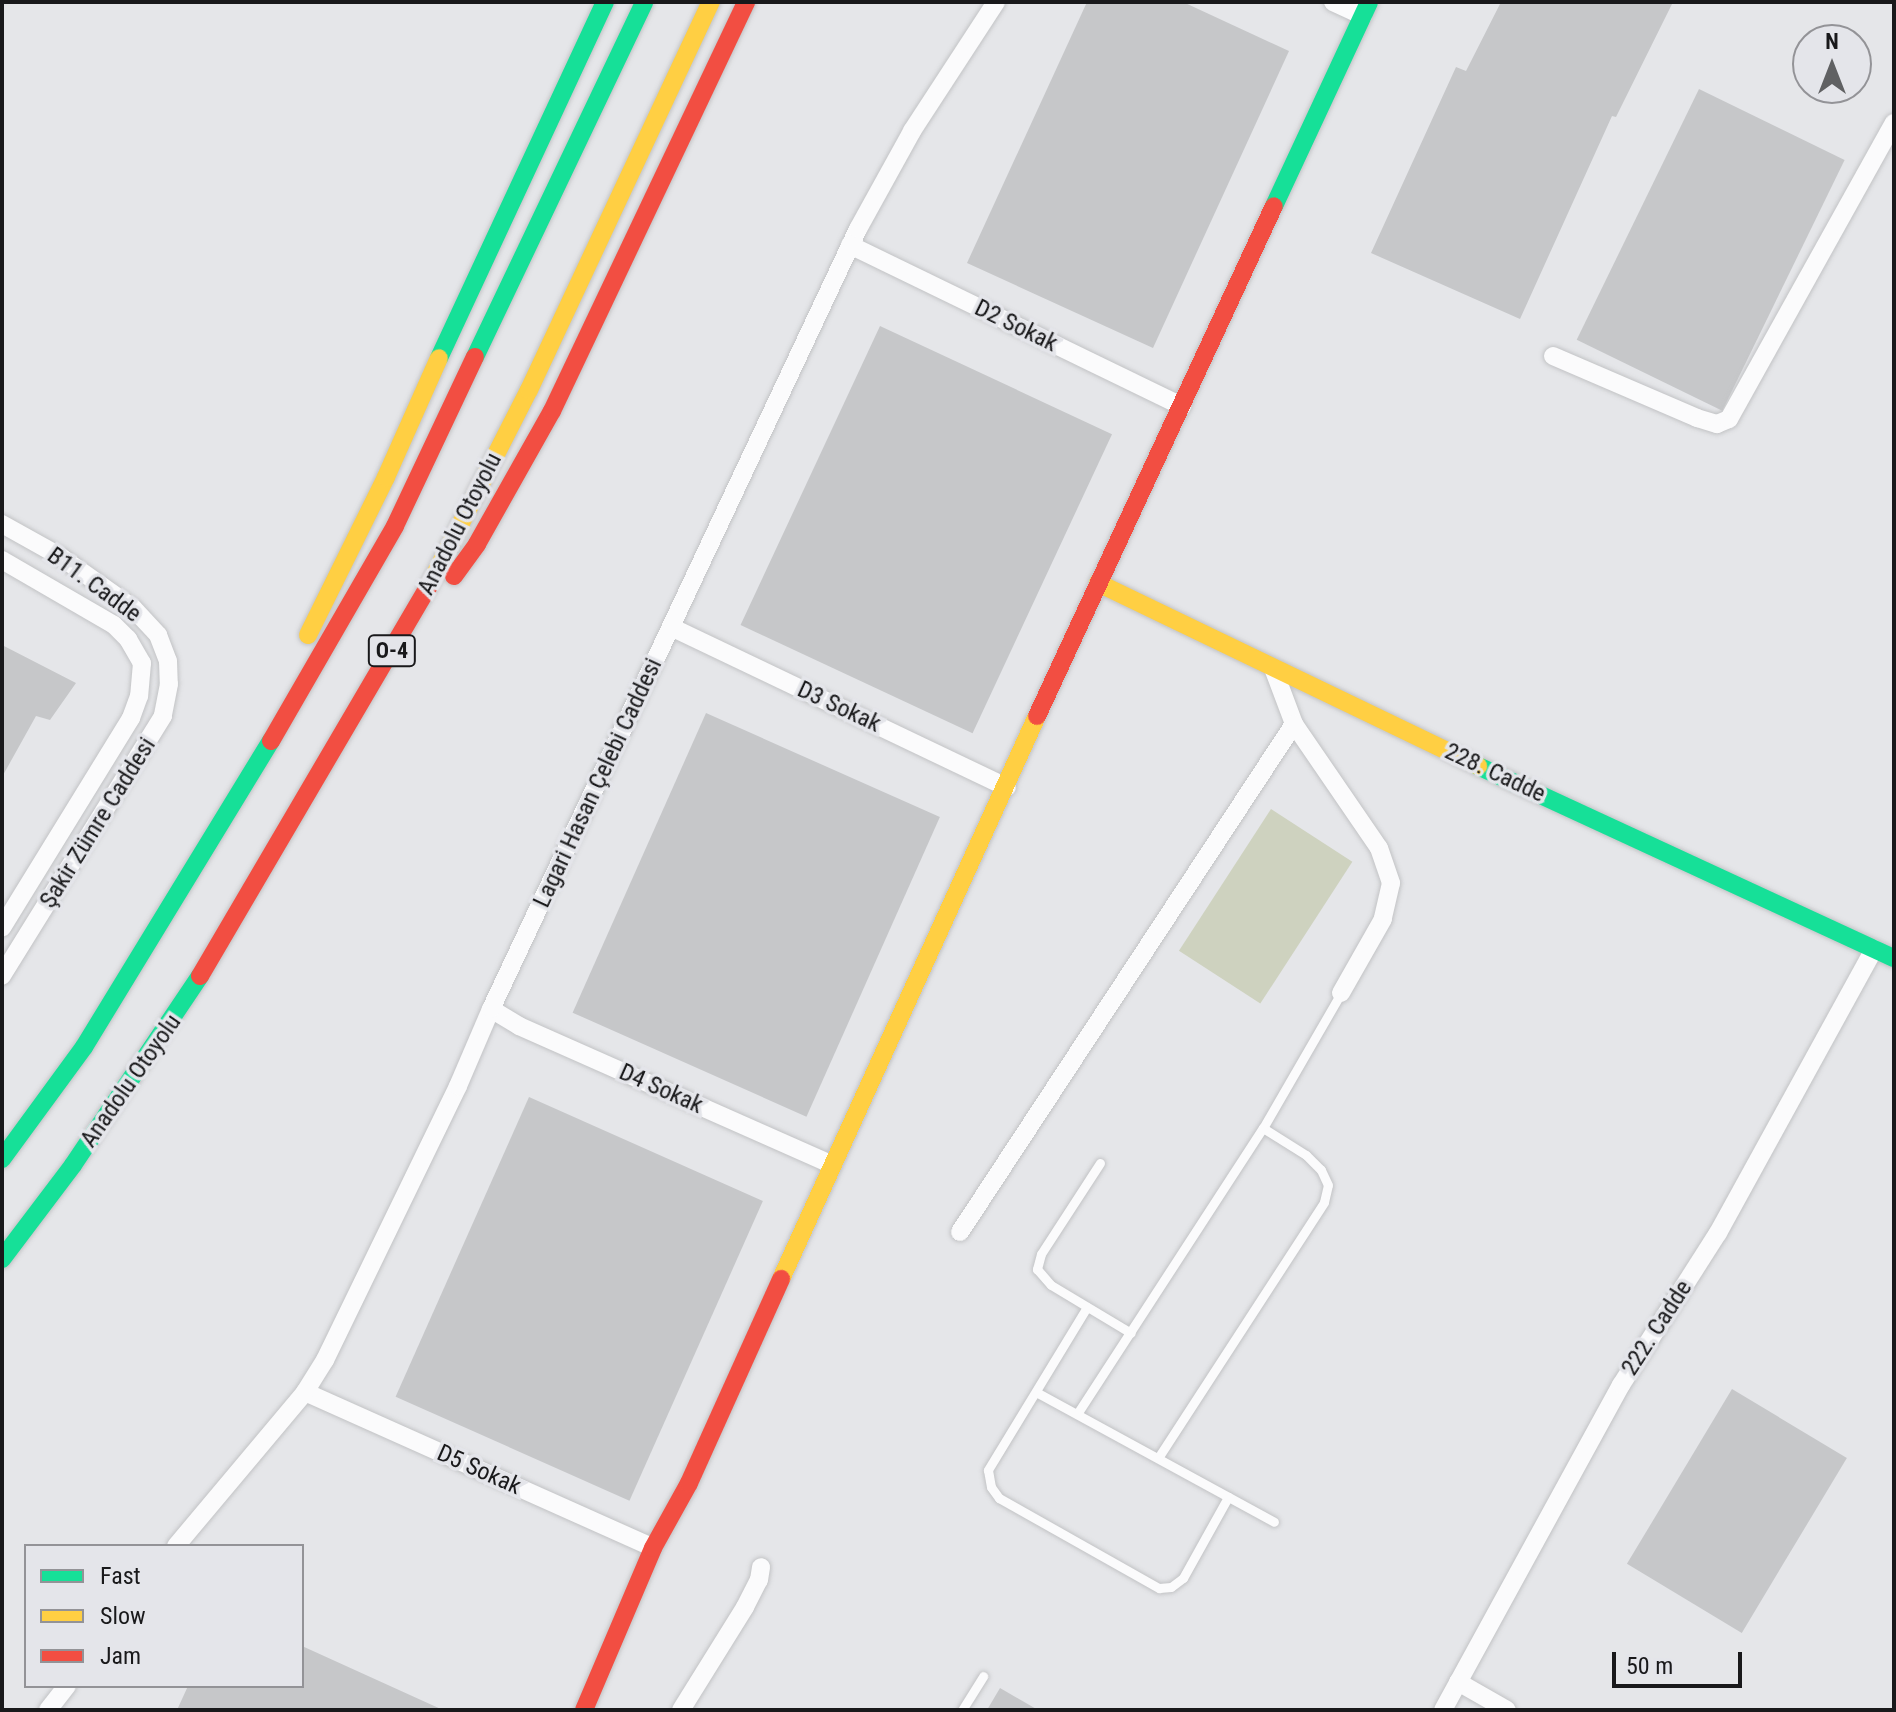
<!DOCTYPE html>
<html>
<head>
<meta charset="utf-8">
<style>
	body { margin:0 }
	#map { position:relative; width:1896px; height:1712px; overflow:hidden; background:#e5e6e9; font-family:"Roboto Condensed",sans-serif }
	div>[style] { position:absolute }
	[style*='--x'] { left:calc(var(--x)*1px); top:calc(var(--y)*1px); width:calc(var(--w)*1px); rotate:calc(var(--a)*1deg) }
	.green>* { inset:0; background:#ced2bf; transform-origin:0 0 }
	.building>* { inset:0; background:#c6c7c9; transform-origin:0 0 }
	.roads { filter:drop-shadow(0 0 2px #c2c3c5) drop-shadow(0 0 2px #c2c3c5) }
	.lane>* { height:9px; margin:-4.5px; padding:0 4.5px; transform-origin:4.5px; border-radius:4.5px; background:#fbfbfc }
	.street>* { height:18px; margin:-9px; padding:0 9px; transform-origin:9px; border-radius:9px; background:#fbfbfc }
	.fast>* { height:18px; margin:-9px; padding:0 9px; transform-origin:9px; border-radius:9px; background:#16e098 }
	.slow>* { height:18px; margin:-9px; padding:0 9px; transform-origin:9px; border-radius:9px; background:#ffcf43 }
	.jam>* { height:18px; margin:-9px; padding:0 9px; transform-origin:9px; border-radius:9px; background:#f24e42 }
	span { translate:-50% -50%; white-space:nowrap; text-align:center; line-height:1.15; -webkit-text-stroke:7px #e4e5ea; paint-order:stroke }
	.shield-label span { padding:2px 6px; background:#e4e5ea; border:2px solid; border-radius:6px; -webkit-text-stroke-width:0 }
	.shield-label { font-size:22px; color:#19191b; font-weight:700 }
	.street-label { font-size:24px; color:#19191b }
	.frame { position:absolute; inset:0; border:4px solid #19191b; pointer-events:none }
	.legend { position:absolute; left:24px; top:1544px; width:280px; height:144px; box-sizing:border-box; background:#e4e5ea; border:2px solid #939397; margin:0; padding:10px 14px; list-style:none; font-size:24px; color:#19191b }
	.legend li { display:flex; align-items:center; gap:16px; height:40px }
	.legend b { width:40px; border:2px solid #939397 }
	.north { position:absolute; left:1792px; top:24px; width:80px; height:80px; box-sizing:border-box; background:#e4e5ea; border:2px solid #939397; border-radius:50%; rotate:0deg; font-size:22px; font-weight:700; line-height:32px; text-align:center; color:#19191b }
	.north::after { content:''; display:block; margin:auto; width:28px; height:36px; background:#606163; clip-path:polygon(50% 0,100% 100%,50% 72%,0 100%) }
	.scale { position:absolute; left:1612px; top:1652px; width:130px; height:36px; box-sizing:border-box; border:4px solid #19191b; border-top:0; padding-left:10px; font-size:24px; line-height:28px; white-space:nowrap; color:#19191b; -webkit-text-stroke:6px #e4e5ea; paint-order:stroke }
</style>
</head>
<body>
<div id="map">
	<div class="green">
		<i style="left:1271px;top:809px;width:97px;height:169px;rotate:33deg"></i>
	</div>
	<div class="building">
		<i style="clip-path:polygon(1087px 2px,1183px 2px,1289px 51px,1153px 348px,967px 263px)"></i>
		<i style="clip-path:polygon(1501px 2px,1673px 2px,1616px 117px,1612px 116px,1520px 319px,1371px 253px,1456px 67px,1466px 71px)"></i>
		<i style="left:1699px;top:89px;width:162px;height:279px;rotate:26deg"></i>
		<i style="left:880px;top:326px;width:256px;height:330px;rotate:25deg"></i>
		<i style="clip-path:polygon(2px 645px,76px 683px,50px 720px,36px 716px,2px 777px)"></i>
		<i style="left:706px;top:713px;width:256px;height:328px;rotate:24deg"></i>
		<i style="left:529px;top:1097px;width:256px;height:328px;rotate:24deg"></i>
		<i style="left:1732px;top:1389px;width:134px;height:204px;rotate:31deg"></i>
		<i style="clip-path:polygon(302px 1646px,443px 1710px,177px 1710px,188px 1686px,302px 1686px)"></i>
		<i style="clip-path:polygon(1000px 1688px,1038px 1710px,987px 1710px)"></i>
	</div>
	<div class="roads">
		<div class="lane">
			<i style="--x:1100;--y:1163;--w:108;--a:123"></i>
			<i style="--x:1041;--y:1254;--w:16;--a:105"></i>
			<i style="--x:1037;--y:1269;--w:21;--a:49"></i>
			<i style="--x:1051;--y:1285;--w:93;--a:31"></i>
			<i style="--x:1087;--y:1307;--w:191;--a:121.3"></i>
			<i style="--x:988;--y:1470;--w:17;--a:80"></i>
			<i style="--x:991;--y:1487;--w:14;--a:54"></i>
			<i style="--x:999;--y:1498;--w:184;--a:29.4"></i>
			<i style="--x:1159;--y:1588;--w:12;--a:-5"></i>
			<i style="--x:1171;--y:1587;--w:15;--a:-37"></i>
			<i style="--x:1183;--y:1578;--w:93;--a:-60.9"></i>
			<i style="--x:1036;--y:1392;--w:271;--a:28.6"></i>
			<i style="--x:1077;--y:1414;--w:341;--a:-57"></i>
			<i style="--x:1263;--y:1128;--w:156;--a:-60"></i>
			<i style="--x:1158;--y:1458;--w:305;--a:-57"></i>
			<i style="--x:1324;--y:1202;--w:17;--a:-77"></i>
			<i style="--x:1328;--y:1185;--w:17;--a:-115"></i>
			<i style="--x:1321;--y:1170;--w:21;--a:-135"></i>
			<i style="--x:1306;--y:1155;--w:51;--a:-147.9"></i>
			<i style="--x:962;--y:1710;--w:40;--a:-58"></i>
		</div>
		<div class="street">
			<i style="--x:1333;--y:2;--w:33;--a:25"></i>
			<i style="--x:850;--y:245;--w:369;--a:25.9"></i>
			<i style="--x:1553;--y:356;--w:157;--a:23.3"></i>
			<i style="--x:1697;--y:418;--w:21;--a:17"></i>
			<i style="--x:1717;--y:424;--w:13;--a:-23"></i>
			<i style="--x:1729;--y:419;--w:339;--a:-60.9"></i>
			<i style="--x:2;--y:524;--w:68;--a:29.2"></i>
			<i style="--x:61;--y:557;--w:88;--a:35.3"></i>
			<i style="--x:133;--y:608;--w:37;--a:47"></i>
			<i style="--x:158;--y:635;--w:28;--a:69"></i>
			<i style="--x:168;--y:661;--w:23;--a:88"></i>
			<i style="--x:169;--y:684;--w:33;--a:101"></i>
			<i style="--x:163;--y:716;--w:306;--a:121.8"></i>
			<i style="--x:2;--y:560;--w:129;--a:30.1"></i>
			<i style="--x:114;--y:625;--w:20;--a:45"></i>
			<i style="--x:128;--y:639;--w:28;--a:60"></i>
			<i style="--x:142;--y:663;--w:33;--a:95"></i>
			<i style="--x:139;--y:696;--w:23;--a:110"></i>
			<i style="--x:131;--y:718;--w:246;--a:121.6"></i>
			<i style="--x:671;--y:627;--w:372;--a:25.5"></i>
			<i style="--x:1273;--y:668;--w:60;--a:69.4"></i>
			<i style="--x:1294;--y:724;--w:150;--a:55.6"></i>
			<i style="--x:1379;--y:848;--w:37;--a:71"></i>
			<i style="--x:1391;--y:883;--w:37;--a:103"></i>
			<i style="--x:1383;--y:919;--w:85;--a:119.6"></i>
			<i style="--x:491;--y:1009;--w:33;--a:31"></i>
			<i style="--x:519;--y:1026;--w:342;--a:23.9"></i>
			<i style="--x:960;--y:1232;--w:608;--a:-56.68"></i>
			<i style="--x:305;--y:1392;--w:381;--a:24.1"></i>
			<i style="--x:176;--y:1546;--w:201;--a:-50"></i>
			<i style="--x:305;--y:1392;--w:38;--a:-58"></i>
			<i style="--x:325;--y:1360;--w:305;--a:-64.1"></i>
			<i style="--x:458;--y:1086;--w:84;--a:-66.8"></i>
			<i style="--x:491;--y:1009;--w:862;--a:-64.8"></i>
			<i style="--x:858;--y:229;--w:112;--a:-61.1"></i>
			<i style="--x:912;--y:131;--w:154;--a:-56.9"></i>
			<i style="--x:1458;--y:1682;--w:56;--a:29.7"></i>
			<i style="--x:48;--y:1710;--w:31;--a:-52"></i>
			<i style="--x:681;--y:1710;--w:121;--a:-58.1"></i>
			<i style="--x:745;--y:1607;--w:30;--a:-63"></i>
			<i style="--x:759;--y:1580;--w:13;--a:-81"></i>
			<i style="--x:1443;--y:1710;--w:371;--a:-61.3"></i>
			<i style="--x:1621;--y:1385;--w:180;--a:-57.5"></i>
			<i style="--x:1718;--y:1233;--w:324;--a:-61.2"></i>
		</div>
		<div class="fast">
			<i style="--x:1274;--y:206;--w:225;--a:-65"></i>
			<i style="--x:475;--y:357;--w:393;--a:-64.5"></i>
			<i style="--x:439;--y:358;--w:393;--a:-65"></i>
			<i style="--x:1478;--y:766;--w:458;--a:24.8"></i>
			<i style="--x:2;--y:1159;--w:139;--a:-53.8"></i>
			<i style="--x:84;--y:1047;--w:359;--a:-58.6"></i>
			<i style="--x:2;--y:1259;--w:118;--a:-52.9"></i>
			<i style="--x:73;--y:1165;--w:228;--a:-56.1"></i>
		</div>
		<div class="slow">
			<i style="--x:1098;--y:583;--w:422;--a:25.7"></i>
			<i style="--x:430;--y:584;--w:218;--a:-63"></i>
			<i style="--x:529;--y:390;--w:429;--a:-64.9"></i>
			<i style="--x:308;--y:635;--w:176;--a:-63.7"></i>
			<i style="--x:386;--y:477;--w:130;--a:-66"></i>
			<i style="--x:781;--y:1279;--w:618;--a:-65.55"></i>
		</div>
		<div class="jam">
			<i style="--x:454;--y:576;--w:39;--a:-54"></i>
			<i style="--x:477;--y:544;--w:153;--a:-60.6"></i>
			<i style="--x:552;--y:411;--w:453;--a:-64.6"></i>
			<i style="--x:1037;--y:716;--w:562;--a:-65.08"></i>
			<i style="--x:271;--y:741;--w:248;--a:-60"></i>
			<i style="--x:395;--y:526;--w:187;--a:-64.7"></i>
			<i style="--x:200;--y:976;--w:454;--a:-59.6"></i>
			<i style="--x:584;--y:1710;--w:176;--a:-66.9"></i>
			<i style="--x:653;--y:1548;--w:74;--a:-61"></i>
			<i style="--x:689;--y:1483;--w:224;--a:-65.7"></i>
		</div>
	</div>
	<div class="shield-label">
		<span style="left:392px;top:651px">O-4</span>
	</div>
	<div class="street-label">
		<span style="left:1016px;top:326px;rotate:26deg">D2 Sokak</span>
		<span style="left:460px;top:524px;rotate:-63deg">Anadolu Otoyolu</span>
		<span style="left:94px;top:585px;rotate:36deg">B11. Cadde</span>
		<span style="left:839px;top:707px;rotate:25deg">D3 Sokak</span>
		<span style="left:1495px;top:773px;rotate:25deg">228. Cadde</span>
		<span style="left:598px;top:783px;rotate:-65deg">Lagari Hasan Çelebi Caddesi</span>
		<span style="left:98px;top:823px;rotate:-58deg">Şakir Zümre Caddesi</span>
		<span style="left:131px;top:1081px;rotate:-55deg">Anadolu Otoyolu</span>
		<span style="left:661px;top:1089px;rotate:24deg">D4 Sokak</span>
		<span style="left:1657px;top:1328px;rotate:-57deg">222. Cadde</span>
		<span style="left:479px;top:1470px;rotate:24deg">D5 Sokak</span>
	</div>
	<div class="frame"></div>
	<ul class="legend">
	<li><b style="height:10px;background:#16e098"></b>Fast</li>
	<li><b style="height:10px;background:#ffcf43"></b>Slow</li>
	<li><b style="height:10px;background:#f24e42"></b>Jam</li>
	</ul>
	<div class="north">N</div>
	<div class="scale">50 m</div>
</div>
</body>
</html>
